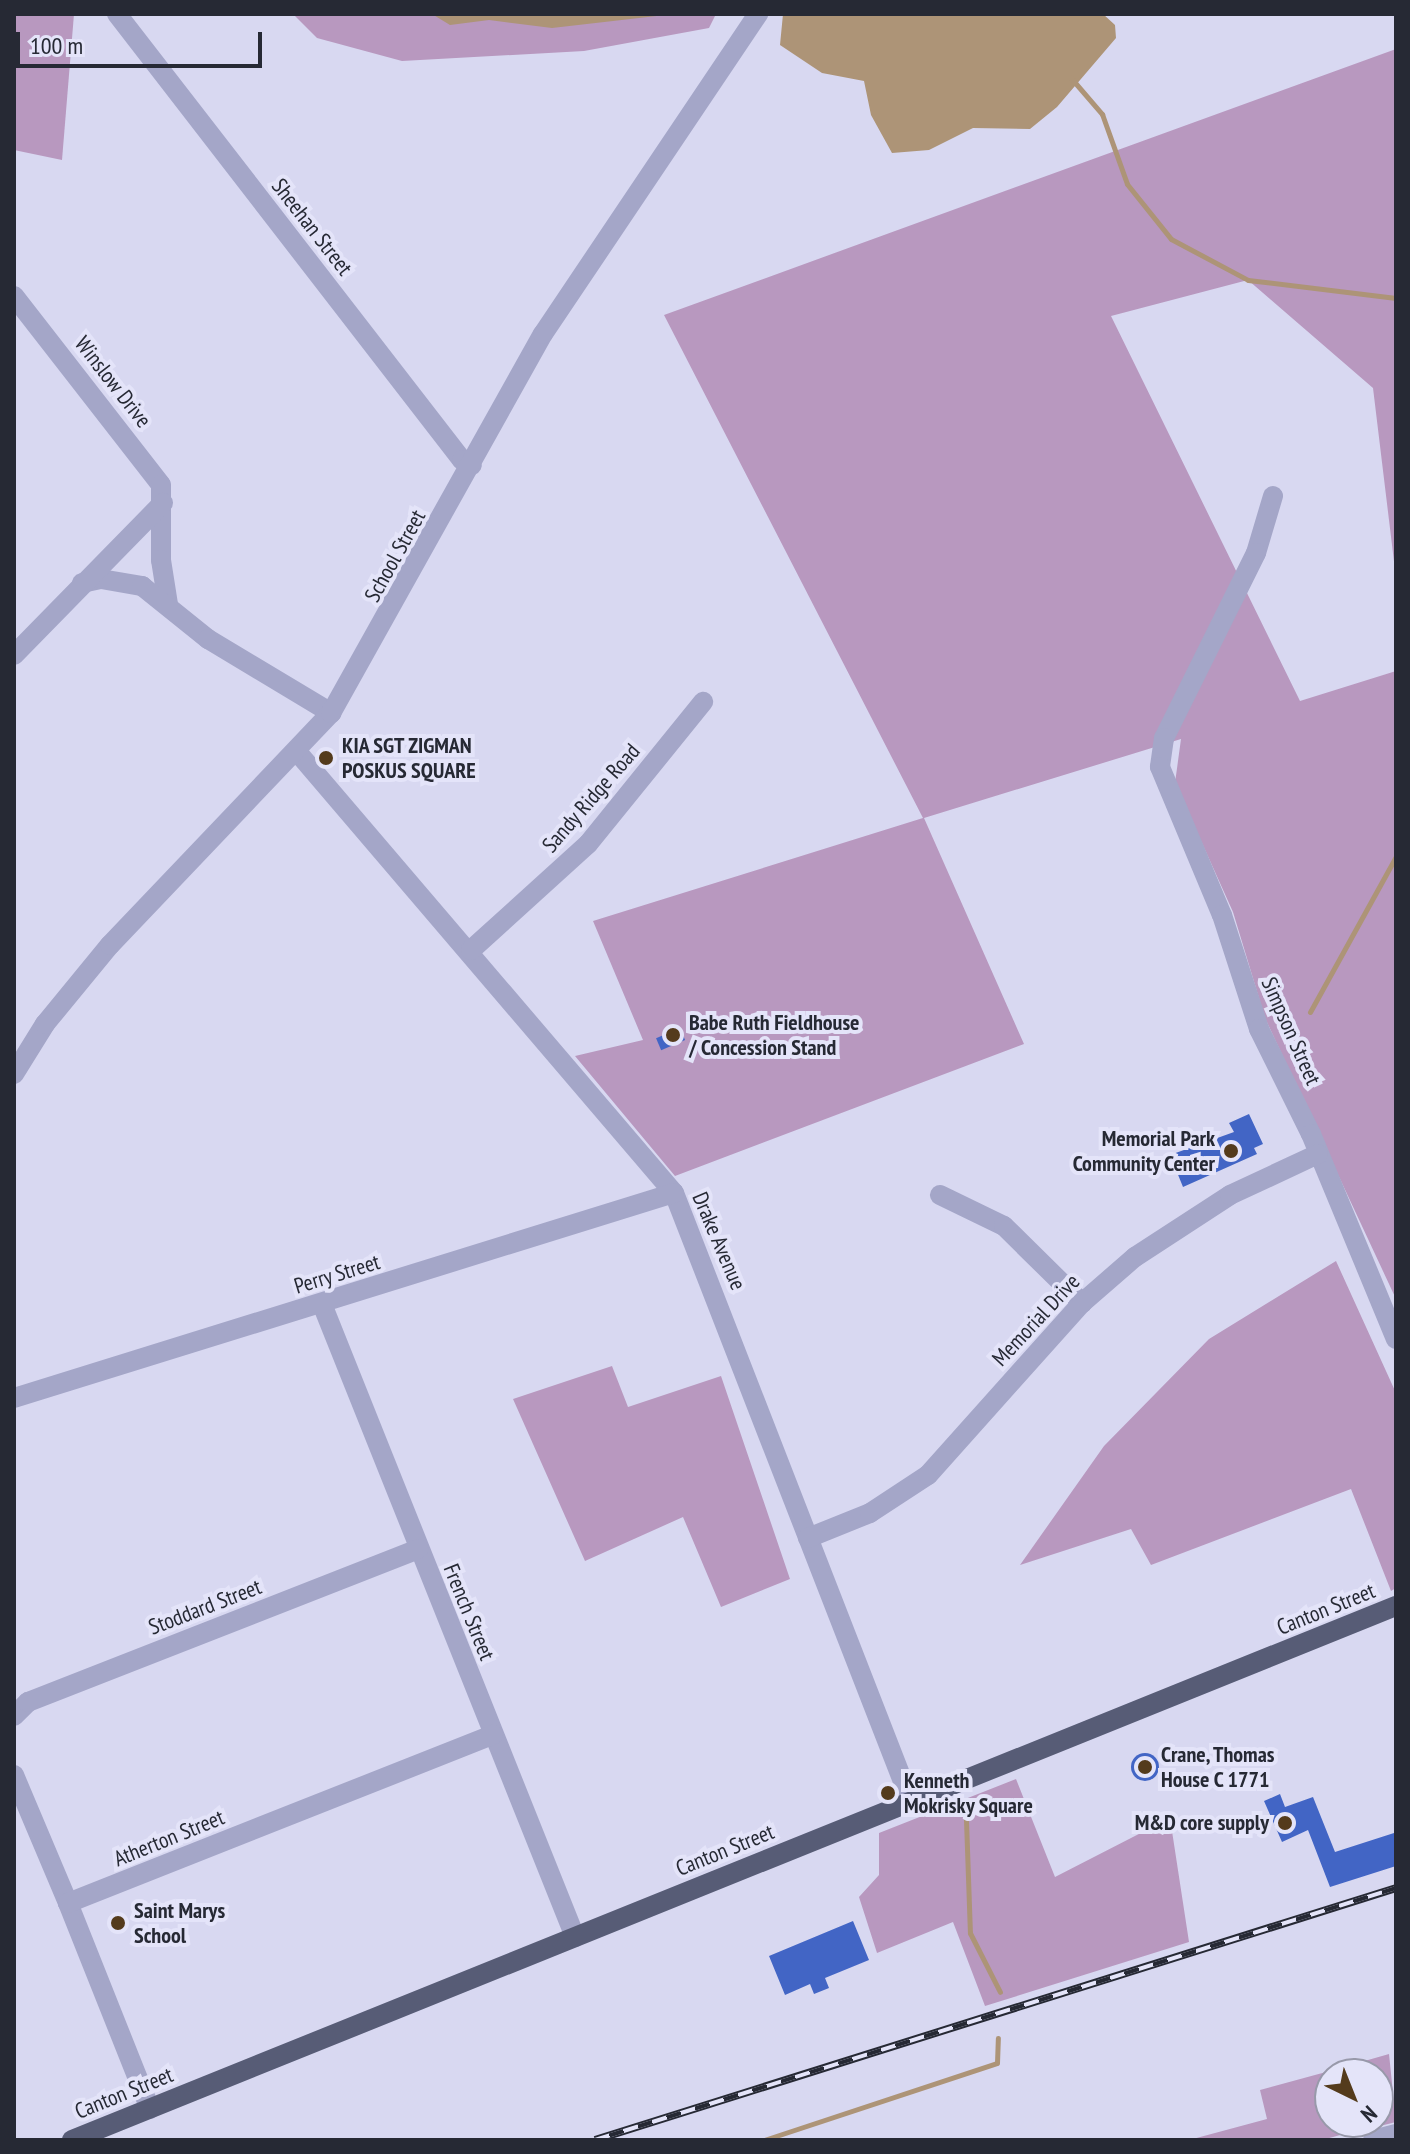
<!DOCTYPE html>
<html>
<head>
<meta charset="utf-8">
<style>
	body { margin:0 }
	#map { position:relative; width:1410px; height:2154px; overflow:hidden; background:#d8d8f1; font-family:"PT Sans Narrow",sans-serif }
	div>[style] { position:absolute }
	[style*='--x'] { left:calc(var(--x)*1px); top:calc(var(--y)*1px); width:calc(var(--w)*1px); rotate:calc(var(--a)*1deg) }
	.green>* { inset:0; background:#b898bf }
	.water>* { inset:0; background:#ad9477 }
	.stream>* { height:5px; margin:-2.5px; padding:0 2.5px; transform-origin:2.5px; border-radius:2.5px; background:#ad9477 }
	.building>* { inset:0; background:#4265c5; transform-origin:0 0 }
	.round { border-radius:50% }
	.minor>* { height:20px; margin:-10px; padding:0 10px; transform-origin:10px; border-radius:10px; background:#a4a6c8 }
	.major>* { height:20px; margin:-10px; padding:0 10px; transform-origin:10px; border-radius:10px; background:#575c76 }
	.rail>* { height:8px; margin-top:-4px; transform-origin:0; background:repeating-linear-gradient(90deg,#e4e4f9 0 15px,#262934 0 30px); box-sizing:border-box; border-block:2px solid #262934 }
	.dots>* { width:22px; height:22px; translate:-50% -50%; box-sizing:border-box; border:4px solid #e4e4f9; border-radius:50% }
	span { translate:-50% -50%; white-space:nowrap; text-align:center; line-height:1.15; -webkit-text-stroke:8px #e4e4f9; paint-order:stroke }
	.street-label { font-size:22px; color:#262934 }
	.poi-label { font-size:22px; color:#262934; font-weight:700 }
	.left { translate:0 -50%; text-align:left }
	.right { translate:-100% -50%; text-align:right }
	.frame { position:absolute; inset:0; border:16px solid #262934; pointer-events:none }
	.north { position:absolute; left:1314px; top:2058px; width:80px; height:80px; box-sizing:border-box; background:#e4e4f9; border:2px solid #9899aa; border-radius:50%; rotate:137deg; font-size:22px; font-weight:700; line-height:32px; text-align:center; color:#262934 }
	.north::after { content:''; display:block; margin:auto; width:28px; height:36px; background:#543b1c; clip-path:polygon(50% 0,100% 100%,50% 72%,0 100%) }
	.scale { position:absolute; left:16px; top:32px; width:246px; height:36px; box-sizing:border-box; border:4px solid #262934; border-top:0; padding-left:10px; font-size:24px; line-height:28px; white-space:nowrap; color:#262934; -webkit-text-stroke:6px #e4e4f9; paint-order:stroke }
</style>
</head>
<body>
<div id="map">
	<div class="green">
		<i style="clip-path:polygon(14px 14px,74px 14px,62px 160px,14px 150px)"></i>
		<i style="clip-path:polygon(293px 14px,716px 14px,709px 28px,584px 51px,402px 61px,317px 38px)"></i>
		<i style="clip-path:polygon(1396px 49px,1396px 578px,1373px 388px,1248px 280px,1111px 316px,1300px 701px,1396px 671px,1396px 1299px,1265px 1018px,1233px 912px,1175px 783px,1181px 739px,924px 818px,1024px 1044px,675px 1176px,575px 1056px,643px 1040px,593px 921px,923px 818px,664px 315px)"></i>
		<i style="clip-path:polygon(1336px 1261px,1396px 1393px,1396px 1588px,1391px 1591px,1351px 1489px,1151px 1565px,1131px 1529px,1020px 1565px,1104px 1446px,1209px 1339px)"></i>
		<i style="clip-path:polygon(612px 1366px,628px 1407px,721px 1376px,790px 1579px,721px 1607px,683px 1517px,585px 1561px,513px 1399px)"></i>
		<i style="clip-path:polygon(1016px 1779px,1055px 1877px,1170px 1818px,1189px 1942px,985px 2006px,953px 1922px,877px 1953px,859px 1897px,879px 1875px,879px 1833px)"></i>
		<i style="clip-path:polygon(1389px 2054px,1396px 2122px,1372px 2128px,1370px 2122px,1378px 2122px,1378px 2074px,1357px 2074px,1354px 2064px)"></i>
		<i style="clip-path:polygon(1337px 2069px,1330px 2074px,1330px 2122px,1351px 2122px,1344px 2134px,1322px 2140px,1189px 2140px,1267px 2119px,1260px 2090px)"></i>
	</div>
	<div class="water">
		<i style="clip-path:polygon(432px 14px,674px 14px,552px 28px,489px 20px,450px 25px)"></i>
		<i style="clip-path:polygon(783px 14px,1103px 14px,1115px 25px,1116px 38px,1057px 107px,1030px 129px,973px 128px,929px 150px,892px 153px,871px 115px,864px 81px,822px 73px,780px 45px)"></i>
	</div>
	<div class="stream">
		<i style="--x:1071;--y:78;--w:48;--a:49.3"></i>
		<i style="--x:1102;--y:114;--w:74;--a:70.3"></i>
		<i style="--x:1127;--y:184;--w:70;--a:51.3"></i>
		<i style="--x:1171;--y:239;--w:87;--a:28"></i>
		<i style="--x:1248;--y:280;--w:149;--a:6.9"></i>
		<i style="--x:1310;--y:1012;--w:178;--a:-61.1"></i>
		<i style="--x:966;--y:1820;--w:113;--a:88"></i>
		<i style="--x:970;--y:1933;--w:66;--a:63"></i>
		<i style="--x:764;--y:2140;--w:245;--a:-18.3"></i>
		<i style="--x:997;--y:2063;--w:25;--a:-88"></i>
	</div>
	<div class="building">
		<i style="left:680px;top:1028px;width:13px;height:26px;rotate:67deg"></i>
		<i style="clip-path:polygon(1249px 1114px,1263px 1144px,1254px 1148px,1257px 1154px,1183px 1187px,1170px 1155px,1234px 1132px,1229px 1123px)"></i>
		<i class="round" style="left:1131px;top:1753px;width:28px;height:28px"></i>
		<i style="clip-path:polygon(1280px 1794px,1285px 1807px,1313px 1797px,1335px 1852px,1394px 1833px,1396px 1866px,1330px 1887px,1308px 1830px,1282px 1842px,1264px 1801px)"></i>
		<i style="clip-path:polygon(853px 1921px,869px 1960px,825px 1978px,829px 1988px,814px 1994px,810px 1984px,785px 1995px,769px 1956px)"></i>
	</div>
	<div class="minor">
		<i style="--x:117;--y:14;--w:564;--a:52.28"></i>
		<i style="--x:462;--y:460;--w:11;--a:27"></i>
		<i style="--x:14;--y:296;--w:239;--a:52.1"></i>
		<i style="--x:161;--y:485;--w:75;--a:90"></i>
		<i style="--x:161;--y:560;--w:45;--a:81"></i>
		<i style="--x:1273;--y:496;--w:59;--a:106.6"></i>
		<i style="--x:1256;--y:553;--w:207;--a:116.4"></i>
		<i style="--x:1164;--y:738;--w:29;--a:98"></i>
		<i style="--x:1160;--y:767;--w:160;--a:67.3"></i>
		<i style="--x:1222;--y:915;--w:120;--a:72"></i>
		<i style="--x:1259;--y:1029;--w:117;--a:63.7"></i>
		<i style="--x:1311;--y:1134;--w:222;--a:67.5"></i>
		<i style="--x:82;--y:583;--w:19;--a:-12"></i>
		<i style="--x:101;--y:579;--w:42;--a:9.7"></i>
		<i style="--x:142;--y:586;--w:85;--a:38.8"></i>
		<i style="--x:208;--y:639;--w:144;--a:31"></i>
		<i style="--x:14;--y:655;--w:213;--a:-45.6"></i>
		<i style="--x:299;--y:754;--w:577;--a:49.5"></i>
		<i style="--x:674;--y:1193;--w:653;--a:68.74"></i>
		<i style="--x:471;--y:950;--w:158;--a:-42.2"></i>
		<i style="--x:588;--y:844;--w:183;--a:-51"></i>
		<i style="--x:14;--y:1074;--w:59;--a:-58.2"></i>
		<i style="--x:45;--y:1024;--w:102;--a:-50.6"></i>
		<i style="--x:110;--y:945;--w:320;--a:-46.4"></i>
		<i style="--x:331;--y:713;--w:434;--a:-60.8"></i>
		<i style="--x:543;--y:334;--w:386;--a:-56.1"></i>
		<i style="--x:940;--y:1195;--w:71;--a:25.8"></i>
		<i style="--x:1004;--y:1226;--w:110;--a:44.6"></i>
		<i style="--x:322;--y:1304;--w:682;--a:68.21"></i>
		<i style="--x:14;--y:1398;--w:691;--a:-17.26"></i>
		<i style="--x:808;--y:1538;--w:67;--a:-22"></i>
		<i style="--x:870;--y:1513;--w:69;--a:-33.2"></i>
		<i style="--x:928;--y:1475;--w:231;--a:-48.2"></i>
		<i style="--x:1082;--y:1303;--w:70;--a:-41"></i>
		<i style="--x:1135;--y:1257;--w:113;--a:-33.1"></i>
		<i style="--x:1230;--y:1195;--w:97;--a:-25"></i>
		<i style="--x:14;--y:1716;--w:20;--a:-45"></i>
		<i style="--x:28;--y:1702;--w:419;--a:-21.4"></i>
		<i style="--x:14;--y:1775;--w:139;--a:67.1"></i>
		<i style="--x:150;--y:2109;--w:222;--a:-111.7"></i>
		<i style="--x:68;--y:1903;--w:457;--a:-21.6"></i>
		<i style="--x:1373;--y:2140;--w:24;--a:-15"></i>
	</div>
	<div class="major">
		<i style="--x:72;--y:2140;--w:1428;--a:-21.97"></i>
	</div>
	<div class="rail">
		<i style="--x:595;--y:2140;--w:840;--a:-17.46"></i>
	</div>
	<div class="dots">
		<i style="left:326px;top:758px;background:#543b1c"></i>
		<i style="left:673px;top:1035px;background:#543b1c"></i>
		<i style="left:1231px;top:1151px;background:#543b1c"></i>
		<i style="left:1145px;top:1767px;background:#543b1c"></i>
		<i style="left:888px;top:1793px;background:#543b1c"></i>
		<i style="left:1285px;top:1823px;background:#543b1c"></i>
		<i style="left:118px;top:1923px;background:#543b1c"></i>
	</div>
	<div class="street-label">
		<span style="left:312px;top:227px;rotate:52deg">Sheehan Street</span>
		<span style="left:113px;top:382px;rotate:52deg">Winslow Drive</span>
		<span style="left:395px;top:556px;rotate:-61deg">School Street</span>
		<span style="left:591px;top:798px;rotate:-49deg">Sandy Ridge Road</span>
		<span style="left:1291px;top:1031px;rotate:66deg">Simpson Street</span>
		<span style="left:719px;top:1241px;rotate:67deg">Drake Avenue</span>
		<span style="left:337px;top:1274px;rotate:-17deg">Perry Street</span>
		<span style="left:1036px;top:1320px;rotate:-47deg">Memorial Drive</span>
		<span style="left:205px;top:1607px;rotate:-21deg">Stoddard Street</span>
		<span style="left:1326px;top:1609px;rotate:-22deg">Canton Street</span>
		<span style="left:469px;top:1612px;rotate:68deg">French Street</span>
		<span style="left:169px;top:1838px;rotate:-22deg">Atherton Street</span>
		<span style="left:725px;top:1850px;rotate:-22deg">Canton Street</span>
		<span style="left:124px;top:2093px;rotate:-22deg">Canton Street</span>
	</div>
	<div class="poi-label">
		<span class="left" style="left:342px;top:758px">KIA SGT ZIGMAN<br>POSKUS SQUARE</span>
		<span class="left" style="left:689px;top:1035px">Babe Ruth Fieldhouse<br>/ Concession Stand</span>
		<span class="right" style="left:1215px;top:1151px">Memorial Park<br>Community Center</span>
		<span class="left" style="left:1161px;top:1767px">Crane, Thomas<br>House C 1771</span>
		<span class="left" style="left:904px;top:1793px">Kenneth<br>Mokrisky Square</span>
		<span class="right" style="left:1269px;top:1823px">M&amp;D core supply</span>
		<span class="left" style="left:134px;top:1923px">Saint Marys<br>School</span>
	</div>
	<div class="frame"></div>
	<div class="north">N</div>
	<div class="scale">100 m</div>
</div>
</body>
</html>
